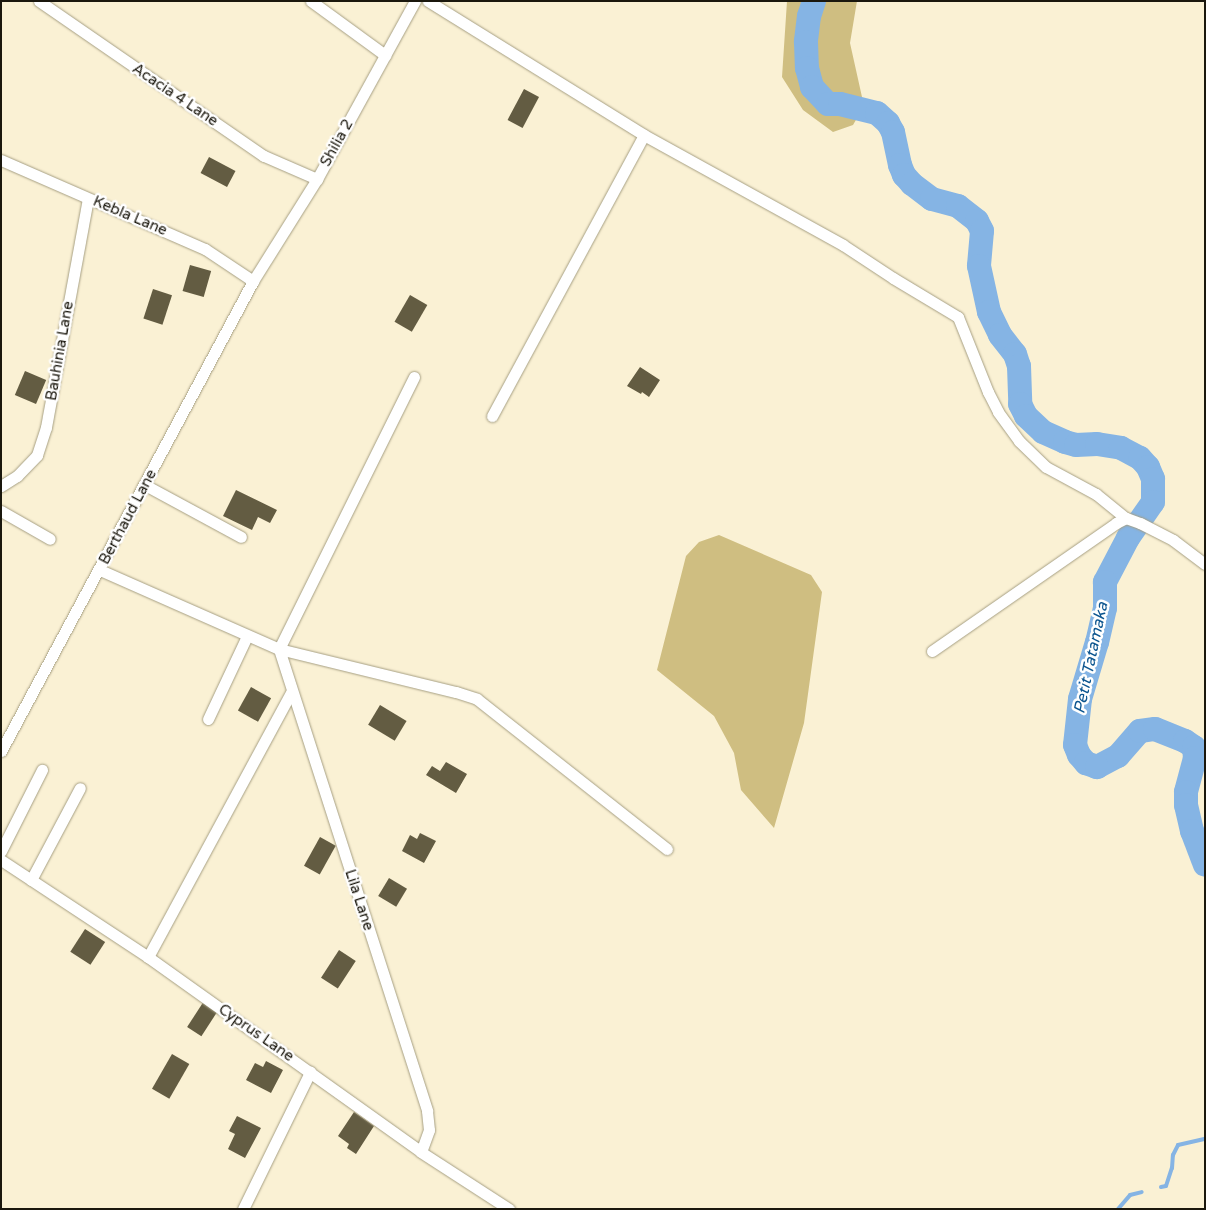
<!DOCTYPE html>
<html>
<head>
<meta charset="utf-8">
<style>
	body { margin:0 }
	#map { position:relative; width:1206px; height:1210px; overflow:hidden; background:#faf1d4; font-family:"Varela Round",sans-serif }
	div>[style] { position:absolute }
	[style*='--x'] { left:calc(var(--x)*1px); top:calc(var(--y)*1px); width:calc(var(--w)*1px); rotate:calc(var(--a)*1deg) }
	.green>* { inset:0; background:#cfbe81 }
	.stream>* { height:4px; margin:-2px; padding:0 2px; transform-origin:2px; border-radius:2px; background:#85b4e4 }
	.river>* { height:24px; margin:-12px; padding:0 12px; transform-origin:12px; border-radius:12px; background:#85b4e4 }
	.building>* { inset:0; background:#635c42; transform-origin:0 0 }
	.roads { filter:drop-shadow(0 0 1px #a69f83) drop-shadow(0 0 1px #a69f83) }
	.minor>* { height:11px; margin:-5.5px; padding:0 5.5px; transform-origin:5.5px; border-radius:5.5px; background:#fff }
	span { translate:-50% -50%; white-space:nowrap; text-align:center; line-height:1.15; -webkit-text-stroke:5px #fff; paint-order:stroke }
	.street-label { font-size:15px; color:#1a170d }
	.water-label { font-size:16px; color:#0c558f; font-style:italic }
	.frame { position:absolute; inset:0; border:2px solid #1a170d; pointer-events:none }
</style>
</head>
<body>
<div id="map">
	<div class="green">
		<i style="clip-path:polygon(787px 1px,857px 1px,850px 43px,864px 106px,853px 125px,833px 132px,803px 110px,782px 77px)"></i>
		<i style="clip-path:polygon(719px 535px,811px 575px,822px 592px,804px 723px,774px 828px,741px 790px,734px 753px,714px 716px,657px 670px,686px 556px,699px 542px)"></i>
	</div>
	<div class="stream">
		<i style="--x:1161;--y:1187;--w:5;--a:-11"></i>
		<i style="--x:1166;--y:1186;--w:19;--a:-72"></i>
		<i style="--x:1172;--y:1168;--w:13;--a:-86"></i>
		<i style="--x:1173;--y:1155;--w:11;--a:-63"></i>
		<i style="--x:1178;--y:1145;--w:28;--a:-13"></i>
		<i style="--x:1118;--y:1209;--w:18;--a:-49"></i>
		<i style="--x:1130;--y:1195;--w:12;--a:-14"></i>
	</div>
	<div class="river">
		<i style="--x:814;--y:1;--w:16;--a:108"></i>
		<i style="--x:809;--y:16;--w:26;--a:97"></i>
		<i style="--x:806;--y:42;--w:26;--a:88"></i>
		<i style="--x:807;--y:68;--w:20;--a:75"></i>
		<i style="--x:812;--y:87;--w:23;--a:47"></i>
		<i style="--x:828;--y:104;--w:12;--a:0"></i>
		<i style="--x:840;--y:104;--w:38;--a:14"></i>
		<i style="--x:877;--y:113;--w:15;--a:42"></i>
		<i style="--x:888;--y:123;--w:10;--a:61"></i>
		<i style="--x:893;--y:132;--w:34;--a:78"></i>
		<i style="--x:900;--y:165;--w:11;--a:68"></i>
		<i style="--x:904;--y:175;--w:12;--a:48"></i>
		<i style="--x:912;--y:184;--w:25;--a:37"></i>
		<i style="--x:932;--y:199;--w:27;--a:15"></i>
		<i style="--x:958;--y:206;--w:24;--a:38"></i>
		<i style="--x:977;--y:221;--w:11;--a:63"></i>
		<i style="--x:982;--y:231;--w:35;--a:95"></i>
		<i style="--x:979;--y:266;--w:47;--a:77.7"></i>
		<i style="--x:989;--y:312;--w:25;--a:64"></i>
		<i style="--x:1000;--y:335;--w:24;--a:52"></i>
		<i style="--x:1015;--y:354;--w:13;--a:72"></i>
		<i style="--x:1019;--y:366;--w:38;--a:88"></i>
		<i style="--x:1020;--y:404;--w:13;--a:63"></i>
		<i style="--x:1026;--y:416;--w:23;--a:43"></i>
		<i style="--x:1043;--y:432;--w:24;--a:24"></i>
		<i style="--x:1065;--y:442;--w:11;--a:15"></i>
		<i style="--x:1076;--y:445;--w:21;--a:-3"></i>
		<i style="--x:1097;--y:444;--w:24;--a:9"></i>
		<i style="--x:1121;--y:448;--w:21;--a:28"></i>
		<i style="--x:1140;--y:458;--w:12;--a:48"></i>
		<i style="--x:1148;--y:467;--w:13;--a:67"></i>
		<i style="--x:1153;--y:479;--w:23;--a:90"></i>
		<i style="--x:1153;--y:502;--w:44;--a:124.8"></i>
		<i style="--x:1128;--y:538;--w:50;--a:117.6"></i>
		<i style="--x:1105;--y:582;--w:26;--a:90"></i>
		<i style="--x:1105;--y:608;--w:35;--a:103"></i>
		<i style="--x:1097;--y:642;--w:59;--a:106.6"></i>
		<i style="--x:1080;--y:699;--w:46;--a:96.2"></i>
		<i style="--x:1075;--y:745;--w:11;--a:68"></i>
		<i style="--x:1079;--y:755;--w:11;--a:49"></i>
		<i style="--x:1086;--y:763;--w:12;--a:20"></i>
		<i style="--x:1097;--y:767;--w:24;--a:-28"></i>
		<i style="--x:1118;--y:756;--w:33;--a:-49"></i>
		<i style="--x:1140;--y:731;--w:15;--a:-8"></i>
		<i style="--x:1155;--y:729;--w:32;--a:22"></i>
		<i style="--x:1185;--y:741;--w:11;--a:34"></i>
		<i style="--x:1194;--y:747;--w:11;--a:85"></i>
		<i style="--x:1195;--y:758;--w:35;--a:105"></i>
		<i style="--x:1186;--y:792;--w:13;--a:90"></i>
		<i style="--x:1186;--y:805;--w:27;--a:77"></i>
		<i style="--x:1192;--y:831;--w:36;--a:69"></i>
	</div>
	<div class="building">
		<i style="left:524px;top:89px;width:17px;height:35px;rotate:28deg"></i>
		<i style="left:209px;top:157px;width:30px;height:18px;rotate:28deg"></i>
		<i style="left:190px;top:265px;width:22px;height:27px;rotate:16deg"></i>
		<i style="left:153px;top:289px;width:20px;height:31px;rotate:18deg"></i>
		<i style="left:410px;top:295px;width:20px;height:31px;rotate:30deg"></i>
		<i style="clip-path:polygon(640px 367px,660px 380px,649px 397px,642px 392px,641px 394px,627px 386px)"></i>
		<i style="left:25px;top:371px;width:23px;height:26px;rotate:23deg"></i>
		<i style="clip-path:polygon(236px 490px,277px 510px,270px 523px,258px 517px,252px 530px,223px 516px)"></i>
		<i style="left:251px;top:687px;width:23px;height:27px;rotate:29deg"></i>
		<i style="left:380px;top:705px;width:31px;height:23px;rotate:31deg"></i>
		<i style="clip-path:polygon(446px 762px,467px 774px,456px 793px,426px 775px,432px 766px,440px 771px)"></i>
		<i style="clip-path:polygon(420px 833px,436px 841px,424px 863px,402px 851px,410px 835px,417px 839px)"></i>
		<i style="left:320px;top:837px;width:18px;height:33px;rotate:29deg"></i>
		<i style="left:389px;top:878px;width:21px;height:21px;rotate:31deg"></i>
		<i style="left:85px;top:929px;width:24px;height:27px;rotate:33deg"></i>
		<i style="left:339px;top:950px;width:20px;height:33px;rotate:33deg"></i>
		<i style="left:204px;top:1001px;width:17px;height:31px;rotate:33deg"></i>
		<i style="left:172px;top:1054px;width:20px;height:40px;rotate:30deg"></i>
		<i style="clip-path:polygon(266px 1061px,283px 1070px,271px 1093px,246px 1080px,255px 1063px,263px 1067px)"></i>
		<i style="clip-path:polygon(354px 1112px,374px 1126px,356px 1154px,347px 1148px,349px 1144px,338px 1136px)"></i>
		<i style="clip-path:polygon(237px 1116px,261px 1128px,245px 1158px,228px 1149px,235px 1134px,229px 1131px)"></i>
	</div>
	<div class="roads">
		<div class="minor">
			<i style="--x:39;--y:1;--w:273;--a:34.6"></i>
			<i style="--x:264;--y:156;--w:58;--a:23.5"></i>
			<i style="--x:311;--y:1;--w:92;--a:36.1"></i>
			<i style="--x:428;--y:1;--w:254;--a:31.8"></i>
			<i style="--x:644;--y:135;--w:227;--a:28.9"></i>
			<i style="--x:843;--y:245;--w:60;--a:33.4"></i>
			<i style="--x:893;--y:278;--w:76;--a:31"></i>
			<i style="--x:958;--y:317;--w:81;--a:68.2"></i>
			<i style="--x:988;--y:392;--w:22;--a:63"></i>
			<i style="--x:998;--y:412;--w:36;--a:54"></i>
			<i style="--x:1019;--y:441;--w:37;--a:44"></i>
			<i style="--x:1046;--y:467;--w:57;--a:28.4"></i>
			<i style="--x:1096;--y:494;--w:38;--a:39"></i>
			<i style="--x:1;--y:160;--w:223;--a:23.6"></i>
			<i style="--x:205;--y:249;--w:58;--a:33.7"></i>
			<i style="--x:414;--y:377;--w:304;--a:116.4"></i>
			<i style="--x:279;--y:649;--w:485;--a:72.2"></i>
			<i style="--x:427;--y:1111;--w:19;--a:84"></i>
			<i style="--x:429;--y:1130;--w:23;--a:110"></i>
			<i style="--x:492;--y:416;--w:319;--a:-61.6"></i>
			<i style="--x:145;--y:485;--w:109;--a:28.4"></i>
			<i style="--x:1;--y:486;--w:19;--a:-32"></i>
			<i style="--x:17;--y:476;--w:29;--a:-46"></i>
			<i style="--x:37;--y:455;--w:29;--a:-72"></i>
			<i style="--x:46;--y:427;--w:232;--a:-79.6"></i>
			<i style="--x:1;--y:511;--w:56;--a:29.7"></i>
			<i style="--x:100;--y:570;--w:196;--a:23.8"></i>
			<i style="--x:279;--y:649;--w:182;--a:13.7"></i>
			<i style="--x:456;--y:692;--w:22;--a:18"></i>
			<i style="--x:477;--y:699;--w:242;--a:38.3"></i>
			<i style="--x:932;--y:651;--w:224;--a:-34.8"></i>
			<i style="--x:1116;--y:523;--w:11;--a:-27"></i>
			<i style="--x:1126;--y:518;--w:15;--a:20"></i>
			<i style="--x:1140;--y:523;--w:37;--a:27"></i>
			<i style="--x:1173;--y:540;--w:40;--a:37"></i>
			<i style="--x:208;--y:719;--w:92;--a:-64.8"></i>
			<i style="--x:1;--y:751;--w:533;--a:-61.8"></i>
			<i style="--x:253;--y:281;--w:120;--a:-57.9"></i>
			<i style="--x:317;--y:179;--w:203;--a:-61.2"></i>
			<i style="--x:1;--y:851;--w:91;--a:-63.2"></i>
			<i style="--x:1;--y:860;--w:176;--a:33.4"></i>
			<i style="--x:148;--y:957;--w:335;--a:35.5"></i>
			<i style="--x:421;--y:1152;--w:105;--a:32.9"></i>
			<i style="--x:31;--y:880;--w:104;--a:-62"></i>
			<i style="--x:148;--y:957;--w:301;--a:-61.6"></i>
			<i style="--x:243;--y:1209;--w:153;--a:-63.9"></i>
		</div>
	</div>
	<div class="street-label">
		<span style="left:175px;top:95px;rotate:34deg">Acacia 4 Lane</span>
		<span style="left:337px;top:143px;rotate:-61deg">Shilia 2</span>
		<span style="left:130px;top:216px;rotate:23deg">Kebla Lane</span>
		<span style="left:60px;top:351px;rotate:-80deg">Bauhinia Lane</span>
		<span style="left:128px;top:517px;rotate:-62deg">Berthaud Lane</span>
		<span style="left:359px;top:900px;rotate:72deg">Lila Lane</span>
		<span style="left:256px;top:1033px;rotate:35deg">Cyprus Lane</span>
	</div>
	<div class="water-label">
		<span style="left:1091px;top:658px;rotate:-78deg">Petit Tatamaka</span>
	</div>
	<div class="frame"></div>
</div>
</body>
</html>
